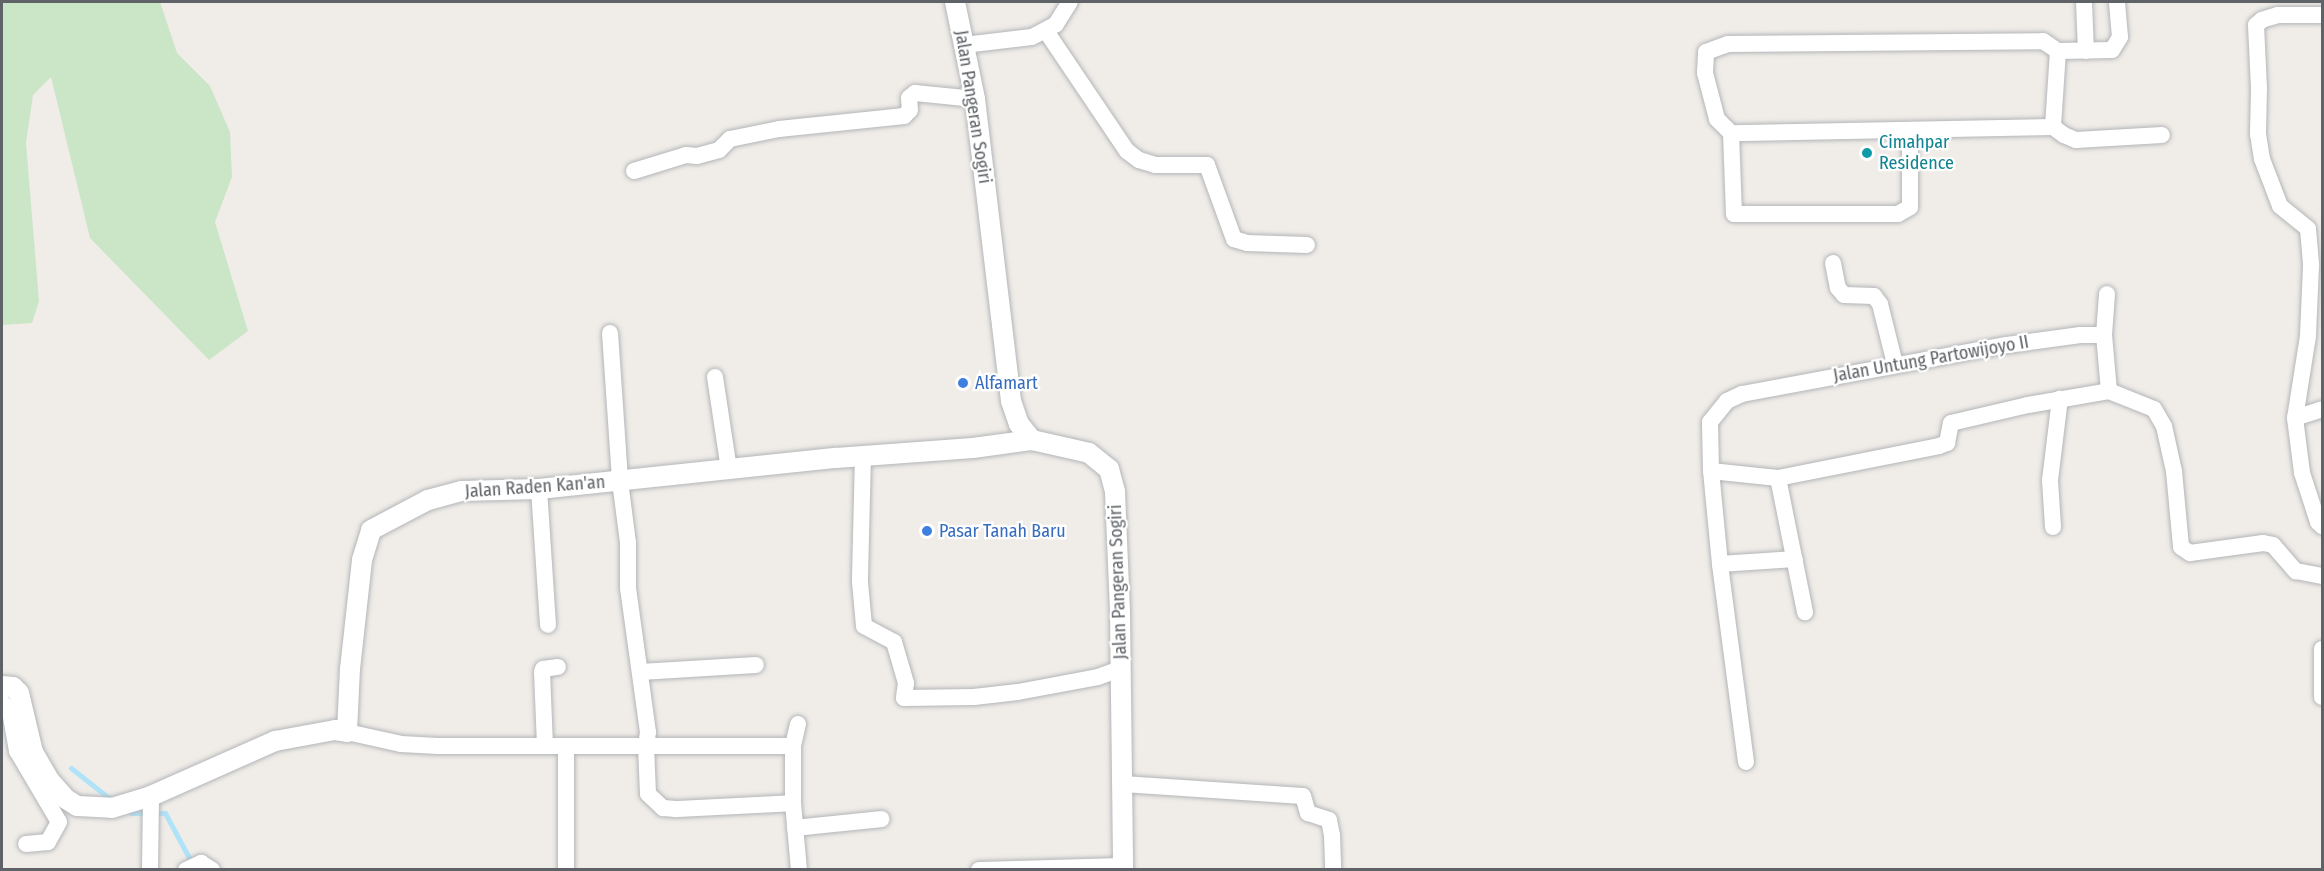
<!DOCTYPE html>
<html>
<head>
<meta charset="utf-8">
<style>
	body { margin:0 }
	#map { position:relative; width:2324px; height:871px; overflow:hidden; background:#f0ede8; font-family:"Fira Sans Condensed",sans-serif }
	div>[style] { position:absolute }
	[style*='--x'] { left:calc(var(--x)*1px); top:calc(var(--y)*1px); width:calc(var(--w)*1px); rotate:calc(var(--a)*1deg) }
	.green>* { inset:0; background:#cbe5c7 }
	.stream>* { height:5px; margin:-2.5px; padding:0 2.5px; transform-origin:2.5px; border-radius:2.5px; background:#afe3f8 }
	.roads { filter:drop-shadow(0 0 2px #b3b5b9) drop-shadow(0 0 2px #b3b5b9) }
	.minor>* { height:16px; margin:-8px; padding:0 8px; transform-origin:8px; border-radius:8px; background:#fff }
	.tertiary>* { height:20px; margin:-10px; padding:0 10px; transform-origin:10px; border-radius:10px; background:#fff }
	.dots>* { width:16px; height:16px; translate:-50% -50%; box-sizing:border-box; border:3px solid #fff; border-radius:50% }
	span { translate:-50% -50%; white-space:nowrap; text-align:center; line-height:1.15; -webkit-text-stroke:4.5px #fff; paint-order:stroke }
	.street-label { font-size:18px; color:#5f6367 }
	.culture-label { font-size:18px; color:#0d838f }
	.left { translate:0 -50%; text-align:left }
	.shop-label { font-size:18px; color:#366cbe }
	.frame { position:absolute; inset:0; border:3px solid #5f6367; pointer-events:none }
</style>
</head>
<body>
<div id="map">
	<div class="green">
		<i style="clip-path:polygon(2px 2px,160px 2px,177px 53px,210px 86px,230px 132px,232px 177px,215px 222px,248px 331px,209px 360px,90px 238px,51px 77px,33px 95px,26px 143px,39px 301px,32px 323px,2px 325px)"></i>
	</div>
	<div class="stream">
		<i style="--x:71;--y:768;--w:55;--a:38.3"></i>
		<i style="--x:127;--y:810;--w:6;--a:31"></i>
		<i style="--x:132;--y:813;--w:33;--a:0"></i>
		<i style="--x:165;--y:813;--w:59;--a:61.7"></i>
	</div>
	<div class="roads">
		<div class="minor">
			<i style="--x:2084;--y:2;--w:49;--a:87.7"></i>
			<i style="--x:2322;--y:15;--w:44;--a:180"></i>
			<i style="--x:2278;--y:15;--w:17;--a:163"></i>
			<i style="--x:2262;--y:20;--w:8;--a:140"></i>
			<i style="--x:2256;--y:25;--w:64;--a:87.3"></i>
			<i style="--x:2259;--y:89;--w:45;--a:91.3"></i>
			<i style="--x:2258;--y:134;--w:25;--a:81"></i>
			<i style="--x:2262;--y:159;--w:50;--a:69"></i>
			<i style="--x:2280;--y:206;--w:36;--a:39"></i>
			<i style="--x:2308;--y:229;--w:37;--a:85"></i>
			<i style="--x:2311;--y:266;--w:70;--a:92.5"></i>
			<i style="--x:2308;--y:336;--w:83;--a:99"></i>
			<i style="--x:2295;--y:418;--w:55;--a:82.7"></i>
			<i style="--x:2302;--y:473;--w:52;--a:71.9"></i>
			<i style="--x:2318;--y:522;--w:6;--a:45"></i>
			<i style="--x:1046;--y:31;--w:145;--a:56"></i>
			<i style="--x:1127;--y:151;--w:15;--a:37"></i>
			<i style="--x:1139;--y:160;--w:17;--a:17"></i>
			<i style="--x:1155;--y:165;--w:52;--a:0"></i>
			<i style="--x:1207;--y:165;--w:79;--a:70"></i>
			<i style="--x:1234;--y:239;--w:14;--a:17"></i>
			<i style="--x:1247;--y:243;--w:60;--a:1.9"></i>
			<i style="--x:964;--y:45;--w:68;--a:-6.7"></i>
			<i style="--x:1032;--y:37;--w:27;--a:-28"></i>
			<i style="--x:1056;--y:24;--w:26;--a:-58"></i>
			<i style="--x:2058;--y:51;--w:76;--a:93.8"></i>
			<i style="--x:2053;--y:127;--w:322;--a:178.9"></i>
			<i style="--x:1731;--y:133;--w:20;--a:-135"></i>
			<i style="--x:1717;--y:119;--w:48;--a:-104.6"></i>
			<i style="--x:1705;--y:73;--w:21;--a:-87"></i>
			<i style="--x:1706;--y:52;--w:23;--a:-20"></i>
			<i style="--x:1728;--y:44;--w:315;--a:-0.5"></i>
			<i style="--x:2043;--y:41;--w:18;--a:34"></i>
			<i style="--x:2058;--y:51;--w:54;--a:-1.1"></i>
			<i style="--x:2112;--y:50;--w:15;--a:-58"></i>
			<i style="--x:2120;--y:37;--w:35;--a:-95"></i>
			<i style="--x:2053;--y:127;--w:14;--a:36"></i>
			<i style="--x:2064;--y:135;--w:13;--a:23"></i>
			<i style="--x:2076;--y:140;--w:86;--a:-3.3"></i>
			<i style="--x:1731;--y:133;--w:81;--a:87.9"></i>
			<i style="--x:1734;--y:214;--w:164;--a:0"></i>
			<i style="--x:1898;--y:214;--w:14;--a:-30"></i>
			<i style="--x:1910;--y:207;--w:77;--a:-90"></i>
			<i style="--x:634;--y:171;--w:54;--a:-17.1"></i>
			<i style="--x:686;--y:155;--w:11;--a:5"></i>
			<i style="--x:697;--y:156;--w:23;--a:-15"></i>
			<i style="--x:719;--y:150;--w:16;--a:-45"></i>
			<i style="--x:730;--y:139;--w:50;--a:-11.5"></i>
			<i style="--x:779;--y:129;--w:126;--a:-5.9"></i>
			<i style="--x:904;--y:116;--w:8;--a:-45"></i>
			<i style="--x:910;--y:110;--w:12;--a:-95"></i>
			<i style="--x:909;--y:98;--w:8;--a:-40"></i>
			<i style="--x:915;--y:93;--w:60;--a:5.7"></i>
			<i style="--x:1833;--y:263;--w:25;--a:79"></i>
			<i style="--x:1838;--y:288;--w:9;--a:49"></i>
			<i style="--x:1844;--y:295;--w:30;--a:2"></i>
			<i style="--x:1874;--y:296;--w:10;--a:53"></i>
			<i style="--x:1880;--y:304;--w:62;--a:76"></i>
			<i style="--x:610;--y:333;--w:148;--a:86.1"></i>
			<i style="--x:620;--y:481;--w:63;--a:82.6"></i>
			<i style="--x:628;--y:543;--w:45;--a:90"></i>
			<i style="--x:628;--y:588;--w:145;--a:82.1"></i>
			<i style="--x:648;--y:732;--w:14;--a:98"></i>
			<i style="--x:646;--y:746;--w:48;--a:87.6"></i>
			<i style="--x:648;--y:794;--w:21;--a:43"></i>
			<i style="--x:663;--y:808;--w:13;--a:4"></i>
			<i style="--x:676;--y:809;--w:117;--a:-2.9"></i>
			<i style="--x:2104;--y:335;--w:41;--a:-85.8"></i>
			<i style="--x:715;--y:377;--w:94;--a:81.4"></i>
			<i style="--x:2295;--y:418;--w:28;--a:-18"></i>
			<i style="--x:863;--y:455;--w:127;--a:91.4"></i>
			<i style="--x:860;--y:582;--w:44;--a:84.8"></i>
			<i style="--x:864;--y:626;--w:34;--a:28"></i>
			<i style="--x:894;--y:642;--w:43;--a:73.7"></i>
			<i style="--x:906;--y:683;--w:15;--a:98"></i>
			<i style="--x:904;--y:698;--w:70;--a:-0.8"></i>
			<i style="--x:974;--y:697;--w:44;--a:-6.5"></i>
			<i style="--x:1018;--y:692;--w:81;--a:-10.6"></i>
			<i style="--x:1098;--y:677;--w:23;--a:-20"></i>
			<i style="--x:1711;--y:471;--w:67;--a:6"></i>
			<i style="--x:1778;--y:478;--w:164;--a:-11.2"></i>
			<i style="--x:1939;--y:446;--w:9;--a:-21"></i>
			<i style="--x:1947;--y:443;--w:20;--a:-79"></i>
			<i style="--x:1951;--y:423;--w:79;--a:-13.2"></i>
			<i style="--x:2028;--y:405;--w:82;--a:-9.8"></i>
			<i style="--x:1778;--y:478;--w:137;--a:78.6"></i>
			<i style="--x:539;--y:489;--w:136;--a:86.2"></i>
			<i style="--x:2053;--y:527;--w:47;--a:-93.7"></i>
			<i style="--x:2050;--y:480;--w:82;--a:-83"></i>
			<i style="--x:1720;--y:564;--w:75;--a:-3.8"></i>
			<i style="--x:2322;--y:649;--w:48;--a:90"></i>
			<i style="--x:640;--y:672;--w:116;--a:-3.5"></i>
			<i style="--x:2;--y:702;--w:12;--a:48"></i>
			<i style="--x:10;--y:711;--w:41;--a:80.1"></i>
			<i style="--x:17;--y:751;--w:82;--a:59.4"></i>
			<i style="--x:59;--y:822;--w:23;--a:119"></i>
			<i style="--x:48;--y:842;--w:22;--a:175"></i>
			<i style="--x:798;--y:724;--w:23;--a:103"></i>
			<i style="--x:793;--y:746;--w:57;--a:90"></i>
			<i style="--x:793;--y:803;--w:67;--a:84.9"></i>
			<i style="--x:347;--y:732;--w:55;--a:12.5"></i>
			<i style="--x:401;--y:744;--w:37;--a:3"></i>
			<i style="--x:438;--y:746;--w:355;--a:0"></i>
			<i style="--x:545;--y:746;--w:74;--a:-92.3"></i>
			<i style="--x:542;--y:672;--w:3;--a:-72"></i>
			<i style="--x:543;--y:669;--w:15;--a:-8"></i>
			<i style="--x:1746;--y:762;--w:200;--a:-97.5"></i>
			<i style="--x:1720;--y:564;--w:93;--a:-95.5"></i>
			<i style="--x:1711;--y:471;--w:49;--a:-91.2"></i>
			<i style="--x:1710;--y:422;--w:27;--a:-51"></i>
			<i style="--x:1727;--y:401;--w:17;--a:-25"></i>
			<i style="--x:1742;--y:394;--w:269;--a:-10.5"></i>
			<i style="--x:2007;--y:345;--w:74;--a:-7.8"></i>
			<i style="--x:2080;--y:335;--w:24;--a:0"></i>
			<i style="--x:2104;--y:335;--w:56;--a:84.9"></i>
			<i style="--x:2109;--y:391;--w:48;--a:21.8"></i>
			<i style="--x:2154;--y:409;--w:20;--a:60"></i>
			<i style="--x:2164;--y:426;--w:46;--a:77.5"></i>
			<i style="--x:2174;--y:471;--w:76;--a:84.7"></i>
			<i style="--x:2181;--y:547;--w:11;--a:34"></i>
			<i style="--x:2190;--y:553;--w:74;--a:-7.8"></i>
			<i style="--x:2263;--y:543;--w:10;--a:11"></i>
			<i style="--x:2273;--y:545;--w:35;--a:49"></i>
			<i style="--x:2296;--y:571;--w:26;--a:11"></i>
			<i style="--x:1123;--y:784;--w:180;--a:3.8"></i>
			<i style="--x:1303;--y:796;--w:18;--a:74"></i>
			<i style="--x:1308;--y:813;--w:22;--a:18"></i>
			<i style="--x:1329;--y:820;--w:15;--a:79"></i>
			<i style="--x:1332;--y:835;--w:35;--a:88"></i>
			<i style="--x:795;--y:828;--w:87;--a:-5.9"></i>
			<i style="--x:150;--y:870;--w:74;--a:-89.2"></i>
			<i style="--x:186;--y:870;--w:17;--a:-25"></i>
			<i style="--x:201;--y:863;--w:13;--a:32"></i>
			<i style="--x:566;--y:870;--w:122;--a:-90"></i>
			<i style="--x:979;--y:870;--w:144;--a:-1.6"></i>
		</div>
		<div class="tertiary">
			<i style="--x:955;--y:2;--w:99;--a:78.3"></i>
			<i style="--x:975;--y:99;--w:304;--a:83.2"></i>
			<i style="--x:1011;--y:401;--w:24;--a:71"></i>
			<i style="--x:1019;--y:424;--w:21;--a:51"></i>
			<i style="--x:1032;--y:440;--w:58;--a:12.8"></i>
			<i style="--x:1089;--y:453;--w:26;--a:39"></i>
			<i style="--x:1109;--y:469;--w:24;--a:75"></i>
			<i style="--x:1115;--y:492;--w:121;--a:87.6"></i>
			<i style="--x:1120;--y:613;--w:257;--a:89.3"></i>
			<i style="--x:2;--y:686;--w:11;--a:5"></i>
			<i style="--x:13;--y:687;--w:8;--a:45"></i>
			<i style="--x:19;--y:693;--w:61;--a:76.7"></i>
			<i style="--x:33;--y:752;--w:32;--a:60"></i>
			<i style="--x:49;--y:780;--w:25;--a:48"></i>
			<i style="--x:66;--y:799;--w:13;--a:32"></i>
			<i style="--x:77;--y:806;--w:35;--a:3"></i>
			<i style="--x:112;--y:808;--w:41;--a:-17.1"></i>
			<i style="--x:151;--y:796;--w:136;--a:-23.9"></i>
			<i style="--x:275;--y:741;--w:61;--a:-10.4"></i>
			<i style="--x:335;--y:730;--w:12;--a:9"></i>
			<i style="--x:347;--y:732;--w:63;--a:-87.3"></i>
			<i style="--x:350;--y:669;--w:110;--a:-83.7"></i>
			<i style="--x:362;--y:560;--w:31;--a:-73"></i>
			<i style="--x:371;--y:530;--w:64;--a:-27.8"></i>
			<i style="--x:428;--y:500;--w:35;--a:-15"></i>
			<i style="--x:462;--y:491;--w:77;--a:-1.5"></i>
			<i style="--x:539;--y:489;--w:299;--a:-6"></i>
			<i style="--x:836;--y:458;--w:137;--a:-4.2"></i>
			<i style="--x:973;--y:448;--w:60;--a:-7.7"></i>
		</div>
	</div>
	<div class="dots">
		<i style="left:1867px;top:153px;background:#0f9aa8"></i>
		<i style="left:963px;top:383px;background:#3f7fe0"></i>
		<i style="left:927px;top:531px;background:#3f7fe0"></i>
	</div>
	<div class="street-label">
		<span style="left:973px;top:107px;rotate:81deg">Jalan Pangeran Sogiri</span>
		<span style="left:1931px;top:359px;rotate:-10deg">Jalan Untung Partowijoyo II</span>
		<span style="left:535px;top:487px;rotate:-4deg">Jalan Raden Kan'an</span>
		<span style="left:1118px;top:582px;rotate:-92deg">Jalan Pangeran Sogiri</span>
	</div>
	<div class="culture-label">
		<span class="left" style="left:1879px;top:153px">Cimahpar<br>Residence</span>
	</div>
	<div class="shop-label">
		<span class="left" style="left:975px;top:383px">Alfamart</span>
		<span class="left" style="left:939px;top:531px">Pasar Tanah Baru</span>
	</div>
	<div class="frame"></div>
</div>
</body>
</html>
